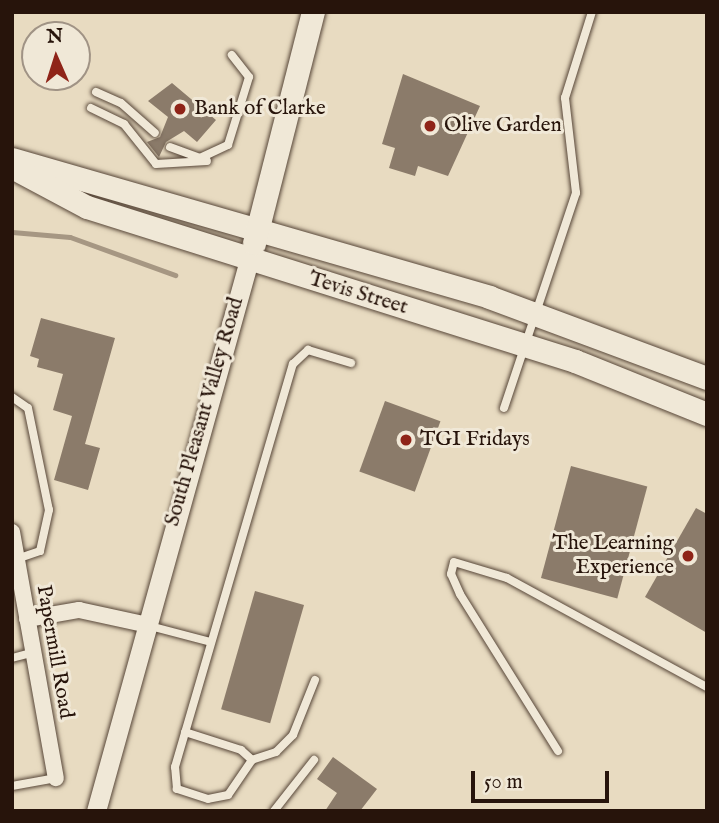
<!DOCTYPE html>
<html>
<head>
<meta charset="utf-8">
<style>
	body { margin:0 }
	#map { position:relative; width:719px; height:823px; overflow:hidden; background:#e8dbc1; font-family:"IM FELL English",serif }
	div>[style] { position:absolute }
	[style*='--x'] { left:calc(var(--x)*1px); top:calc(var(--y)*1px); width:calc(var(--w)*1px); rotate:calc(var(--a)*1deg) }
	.stream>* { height:5px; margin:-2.5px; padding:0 2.5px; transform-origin:2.5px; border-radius:2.5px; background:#a69783 }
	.building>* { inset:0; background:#8b7b6a; transform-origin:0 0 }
	.roads { filter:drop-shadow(0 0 2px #574638) drop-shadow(0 0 2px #574638) }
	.service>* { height:8px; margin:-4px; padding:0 4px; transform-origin:4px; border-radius:4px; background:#f0e8d7 }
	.minor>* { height:16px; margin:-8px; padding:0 8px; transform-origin:8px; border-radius:8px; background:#f0e8d7 }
	.tertiary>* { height:19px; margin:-9.5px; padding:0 9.5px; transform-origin:9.5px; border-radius:9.5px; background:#f0e8d7 }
	.secondary>* { height:23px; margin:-11.5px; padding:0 11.5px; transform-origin:11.5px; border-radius:11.5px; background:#f0e8d7 }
	.dots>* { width:19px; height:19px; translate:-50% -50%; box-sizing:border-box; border:4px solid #f0e8d7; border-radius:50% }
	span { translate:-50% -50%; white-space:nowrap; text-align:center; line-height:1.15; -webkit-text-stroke:6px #f0e8d7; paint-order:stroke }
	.poi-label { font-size:21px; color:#27140b }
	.left { translate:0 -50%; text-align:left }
	.right { translate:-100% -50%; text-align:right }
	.street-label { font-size:21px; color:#27140b }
	.frame { position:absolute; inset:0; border:14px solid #27140b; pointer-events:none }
	.north { position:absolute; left:21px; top:21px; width:70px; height:70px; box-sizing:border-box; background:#f0e8d7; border:2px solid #a09385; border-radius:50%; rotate:357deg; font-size:19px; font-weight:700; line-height:28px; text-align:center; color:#27140b }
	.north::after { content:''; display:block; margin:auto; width:24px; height:32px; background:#8f2418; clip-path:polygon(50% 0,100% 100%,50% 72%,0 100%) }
	.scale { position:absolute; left:471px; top:771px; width:138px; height:32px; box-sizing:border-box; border:4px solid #27140b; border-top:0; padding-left:9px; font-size:21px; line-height:24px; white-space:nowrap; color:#27140b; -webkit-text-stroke:5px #f0e8d7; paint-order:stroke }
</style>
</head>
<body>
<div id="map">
	<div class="stream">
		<i style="--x:12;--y:232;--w:58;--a:4.9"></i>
		<i style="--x:70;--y:237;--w:112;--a:19.9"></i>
	</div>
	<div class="building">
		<i style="clip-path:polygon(403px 74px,480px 106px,448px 176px,418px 166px,415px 176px,389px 168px,395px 148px,382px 144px)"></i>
		<i style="clip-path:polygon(172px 83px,216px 120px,197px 142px,184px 131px,166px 142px,159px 157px,147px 142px,160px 137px,168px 117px,148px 101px)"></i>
		<i style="clip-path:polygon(41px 318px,115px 338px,85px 444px,100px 448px,88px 490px,54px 480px,72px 416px,53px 410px,63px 374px,37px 367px,39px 359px,30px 356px)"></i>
		<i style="left:385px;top:401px;width:59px;height:75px;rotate:20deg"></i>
		<i style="left:571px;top:466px;width:79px;height:116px;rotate:15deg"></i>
		<i style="clip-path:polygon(696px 508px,707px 514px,707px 633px,645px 597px)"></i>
		<i style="left:255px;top:591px;width:51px;height:123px;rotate:16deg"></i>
		<i style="clip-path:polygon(333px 757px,377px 789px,360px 811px,325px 811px,337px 793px,317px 779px)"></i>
	</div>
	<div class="roads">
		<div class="service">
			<i style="--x:96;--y:92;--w:27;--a:24"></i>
			<i style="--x:121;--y:103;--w:45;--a:41.4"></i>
			<i style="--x:91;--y:108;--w:37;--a:26"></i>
			<i style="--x:124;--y:124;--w:51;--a:51.3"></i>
			<i style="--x:156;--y:164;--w:51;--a:-3.4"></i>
			<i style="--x:170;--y:147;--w:32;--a:20"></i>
			<i style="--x:200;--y:158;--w:31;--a:-25"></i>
			<i style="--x:228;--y:145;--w:71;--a:-72.8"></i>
			<i style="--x:249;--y:77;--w:28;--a:-128"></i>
			<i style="--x:12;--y:397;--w:19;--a:35"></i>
			<i style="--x:28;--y:408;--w:104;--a:78.4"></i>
			<i style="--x:49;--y:510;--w:42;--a:102.4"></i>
			<i style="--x:40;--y:551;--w:24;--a:161"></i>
			<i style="--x:504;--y:408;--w:227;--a:-71.5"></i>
			<i style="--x:576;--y:193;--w:96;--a:-96.6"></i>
			<i style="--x:565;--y:98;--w:90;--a:-72.6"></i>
			<i style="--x:146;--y:625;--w:67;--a:14.7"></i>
			<i style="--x:12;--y:658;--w:23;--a:-15"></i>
			<i style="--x:315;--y:680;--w:59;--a:111.8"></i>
			<i style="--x:293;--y:735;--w:24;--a:135"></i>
			<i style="--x:276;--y:752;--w:25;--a:162"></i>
			<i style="--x:252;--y:760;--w:42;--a:124.4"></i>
			<i style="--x:228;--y:795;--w:20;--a:169"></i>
			<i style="--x:208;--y:799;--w:33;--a:-162"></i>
			<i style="--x:177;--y:789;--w:22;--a:-95"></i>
			<i style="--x:175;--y:767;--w:420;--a:-73.7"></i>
			<i style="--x:293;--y:364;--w:21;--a:-43"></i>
			<i style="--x:308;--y:350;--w:45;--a:16.8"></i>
			<i style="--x:185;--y:732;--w:59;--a:17.8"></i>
			<i style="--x:241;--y:750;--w:15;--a:42"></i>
			<i style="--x:558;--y:751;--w:185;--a:-122"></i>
			<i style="--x:460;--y:594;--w:22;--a:-114"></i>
			<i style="--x:451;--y:574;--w:12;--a:-76"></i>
			<i style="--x:454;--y:562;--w:55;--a:16.8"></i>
			<i style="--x:507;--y:578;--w:228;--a:28.6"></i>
			<i style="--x:12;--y:786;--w:45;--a:-10.3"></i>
			<i style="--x:274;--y:811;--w:65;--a:-51.9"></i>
		</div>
		<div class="minor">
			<i style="--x:12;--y:532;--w:250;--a:79.9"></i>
			<i style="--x:27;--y:619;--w:53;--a:-9.8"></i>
			<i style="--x:79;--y:610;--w:66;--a:12.2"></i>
		</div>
		<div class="tertiary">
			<i style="--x:96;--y:811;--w:572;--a:-74.48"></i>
		</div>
		<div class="secondary">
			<i style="--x:12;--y:159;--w:497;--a:16.1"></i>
			<i style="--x:489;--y:297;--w:233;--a:20.4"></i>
			<i style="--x:12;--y:167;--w:85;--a:28.1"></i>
			<i style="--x:87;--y:207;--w:512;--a:17.51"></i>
			<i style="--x:575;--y:361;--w:142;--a:21.9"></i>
			<i style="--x:254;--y:243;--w:238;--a:-75.7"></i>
		</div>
	</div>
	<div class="dots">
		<i style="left:180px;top:109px;background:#8f2418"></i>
		<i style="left:430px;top:126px;background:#8f2418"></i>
		<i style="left:406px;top:440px;background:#8f2418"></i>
		<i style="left:688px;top:556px;background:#8f2418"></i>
	</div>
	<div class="poi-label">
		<span class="left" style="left:194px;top:109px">Bank of Clarke</span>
		<span class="left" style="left:444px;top:126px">Olive Garden</span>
		<span class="left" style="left:420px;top:440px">TGI Fridays</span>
		<span class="right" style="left:674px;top:556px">The Learning<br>Experience</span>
	</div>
	<div class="street-label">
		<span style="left:358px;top:294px;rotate:17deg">Tevis Street</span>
		<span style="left:205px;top:412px;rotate:-74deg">South Pleasant Valley Road</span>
		<span style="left:54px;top:652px;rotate:80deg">Papermill Road</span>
	</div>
	<div class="frame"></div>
	<div class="north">N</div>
	<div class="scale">50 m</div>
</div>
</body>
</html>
